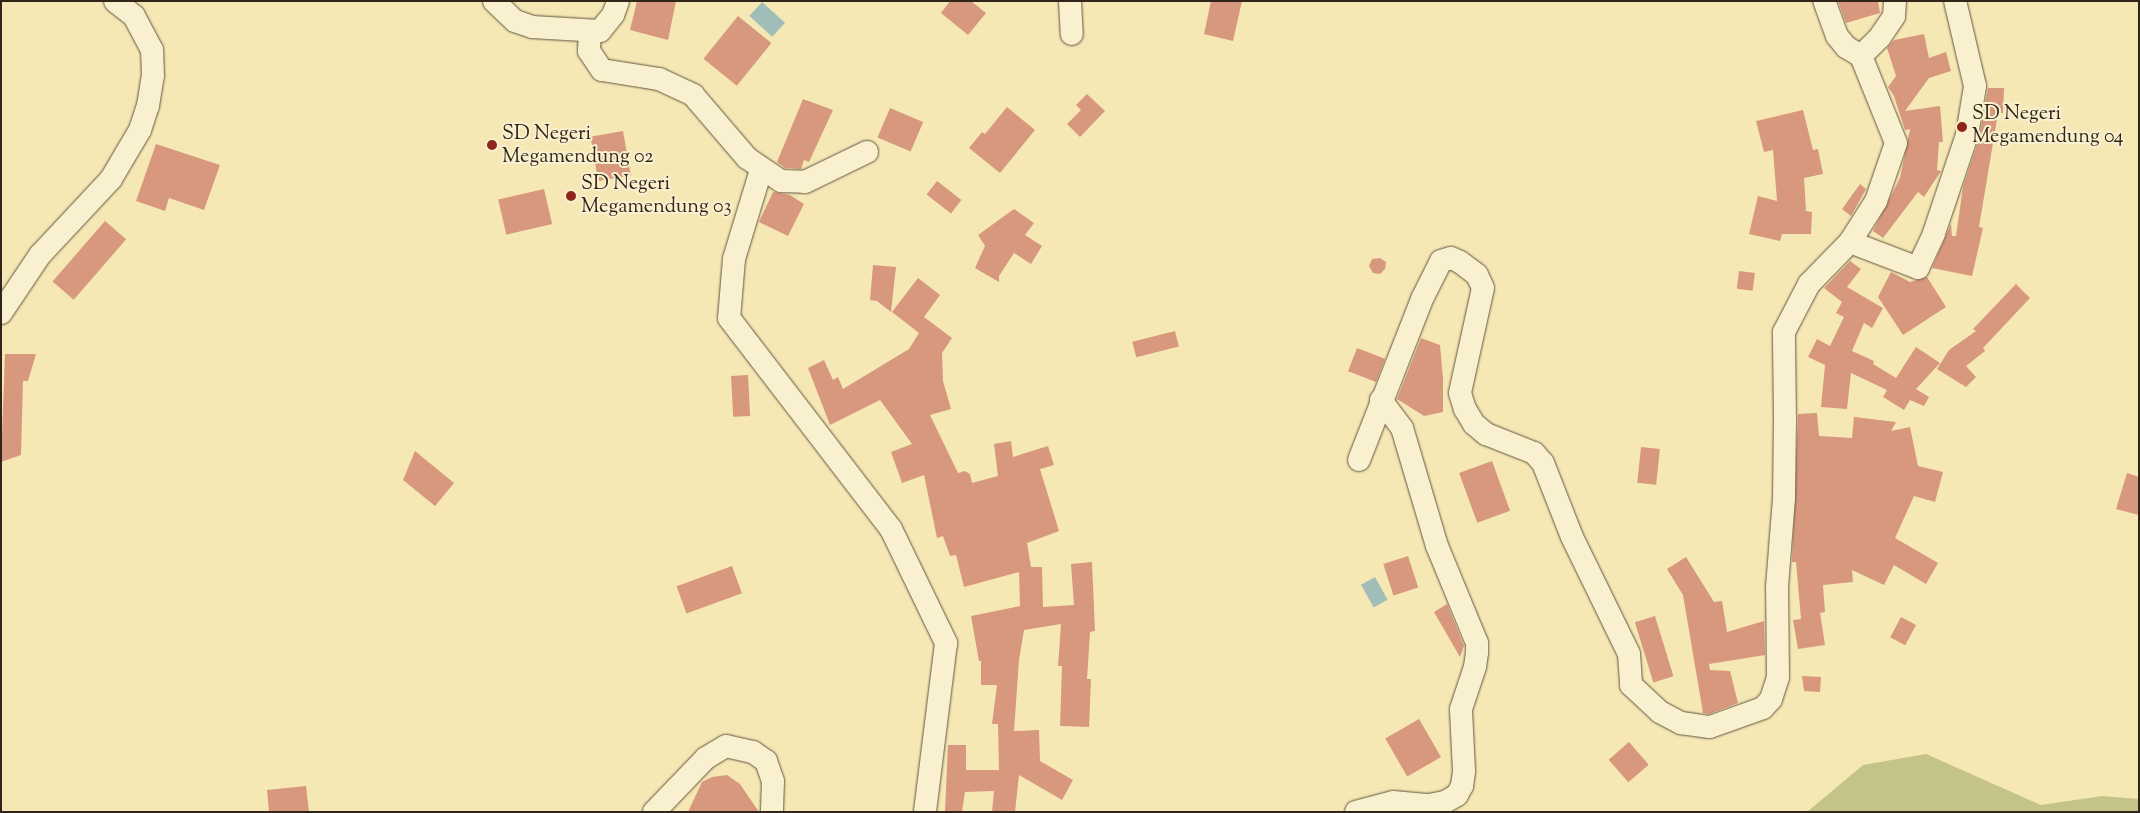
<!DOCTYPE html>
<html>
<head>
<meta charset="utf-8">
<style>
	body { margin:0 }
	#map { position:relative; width:2140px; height:813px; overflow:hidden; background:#f6e8b5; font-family:"Sorts Mill Goudy",serif }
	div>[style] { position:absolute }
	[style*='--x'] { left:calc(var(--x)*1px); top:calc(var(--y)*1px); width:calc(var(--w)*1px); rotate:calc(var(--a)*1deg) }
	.green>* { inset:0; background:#c4c488 }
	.water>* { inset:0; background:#a0beb7; transform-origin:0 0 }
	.building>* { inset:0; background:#d7987e; transform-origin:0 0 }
	.roads { filter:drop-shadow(0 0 1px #62553f) drop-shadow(0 0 1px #62553f) }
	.minor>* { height:22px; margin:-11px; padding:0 11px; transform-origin:11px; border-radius:11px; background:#f9f0cf }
	.dots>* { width:14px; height:14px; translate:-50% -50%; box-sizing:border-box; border:2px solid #f9f0cf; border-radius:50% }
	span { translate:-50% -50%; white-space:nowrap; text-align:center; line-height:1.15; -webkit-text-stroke:4px #f9f0cf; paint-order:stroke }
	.poi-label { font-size:20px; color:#312418 }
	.left { translate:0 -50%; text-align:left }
	.frame { position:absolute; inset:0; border:2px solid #312418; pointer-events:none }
</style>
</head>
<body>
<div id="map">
	<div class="green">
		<i style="clip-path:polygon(1926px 754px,2041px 805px,2102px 796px,2139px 799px,2139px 812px,1807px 812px,1863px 765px)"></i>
	</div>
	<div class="water">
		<i style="left:762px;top:2px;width:31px;height:19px;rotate:42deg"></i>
		<i style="left:1375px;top:577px;width:26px;height:16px;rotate:61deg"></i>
	</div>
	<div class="building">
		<i style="clip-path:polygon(637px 1px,676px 1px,668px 40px,630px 30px)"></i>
		<i style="clip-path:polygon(950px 1px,971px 1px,986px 13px,968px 35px,941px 13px)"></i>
		<i style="clip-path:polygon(1211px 1px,1242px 1px,1233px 41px,1204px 34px)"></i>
		<i style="clip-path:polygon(1838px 1px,1878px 1px,1880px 13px,1846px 23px)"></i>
		<i style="left:738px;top:16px;width:43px;height:55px;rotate:39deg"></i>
		<i style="clip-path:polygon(1924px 34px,1929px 58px,1946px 52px,1951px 71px,1929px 78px,1905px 111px,1940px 106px,1943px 142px,1939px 142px,1937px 170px,1941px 171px,1924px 197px,1918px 192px,1883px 238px,1873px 231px,1900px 178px,1910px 129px,1905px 130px,1894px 96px,1888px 87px,1896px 76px,1887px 48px,1894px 40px)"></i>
		<i style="clip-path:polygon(1988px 88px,2004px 88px,2003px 113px,1998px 113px,1979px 227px,1983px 228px,1972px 276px,1932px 268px,1951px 224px,1952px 236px,1956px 236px,1963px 187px,1979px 139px)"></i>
		<i style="clip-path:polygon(1087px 94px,1105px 111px,1080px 137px,1067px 124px,1081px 110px,1076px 105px)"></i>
		<i style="clip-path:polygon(803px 99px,833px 110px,809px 162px,804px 160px,801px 169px,785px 168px,777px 162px)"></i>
		<i style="clip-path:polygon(1007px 107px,1035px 130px,1000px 173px,969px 148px,982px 132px,985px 134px)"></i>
		<i style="left:890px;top:108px;width:36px;height:32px;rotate:23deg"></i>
		<i style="clip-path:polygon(1803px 110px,1813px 150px,1818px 149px,1823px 174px,1804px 178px,1806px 211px,1812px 212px,1811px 234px,1782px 234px,1780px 241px,1749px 234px,1758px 196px,1777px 201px,1773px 150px,1764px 152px,1756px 121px)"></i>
		<i style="left:623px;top:131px;width:45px;height:33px;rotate:80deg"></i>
		<i style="clip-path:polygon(156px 144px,220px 165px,204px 210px,169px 198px,165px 211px,136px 201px)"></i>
		<i style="left:937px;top:181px;width:31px;height:17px;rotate:38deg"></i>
		<i style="clip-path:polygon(1860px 184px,1866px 189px,1851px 216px,1842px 209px)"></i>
		<i style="left:544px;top:189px;width:36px;height:47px;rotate:77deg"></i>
		<i style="clip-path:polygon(773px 192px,790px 195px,804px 204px,788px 236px,759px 222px)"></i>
		<i style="clip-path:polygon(1014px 209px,1034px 223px,1025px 235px,1042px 246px,1031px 264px,1014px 253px,999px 276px,999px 282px,975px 268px,985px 246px,978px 235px)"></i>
		<i style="left:105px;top:221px;width:28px;height:80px;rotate:41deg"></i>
		<i style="clip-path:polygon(1380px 258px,1386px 262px,1385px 269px,1380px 274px,1373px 273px,1369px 266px,1372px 259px)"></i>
		<i style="clip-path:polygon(1850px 261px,1861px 269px,1847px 287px,1883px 308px,1872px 328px,1864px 323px,1852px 351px,1874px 361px,1873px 364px,1896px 378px,1916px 347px,1940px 363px,1916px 389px,1929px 397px,1924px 406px,1910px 400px,1904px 410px,1883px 397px,1887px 390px,1851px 373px,1847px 409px,1821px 407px,1825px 365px,1808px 357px,1817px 339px,1830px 346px,1844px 317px,1836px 313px,1842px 302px,1824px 288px)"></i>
		<i style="clip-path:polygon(873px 265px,896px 267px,891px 312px,877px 301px,870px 300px)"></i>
		<i style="left:1739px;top:271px;width:16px;height:18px;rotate:7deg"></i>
		<i style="clip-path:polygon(1891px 272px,1910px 282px,1927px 277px,1946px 307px,1903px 335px,1878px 297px)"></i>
		<i style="clip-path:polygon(918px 278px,940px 295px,924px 317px,952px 338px,942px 353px,943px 381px,951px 409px,930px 415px,958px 473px,965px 471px,970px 474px,972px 483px,998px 476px,994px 444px,1011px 441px,1013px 457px,1048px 446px,1054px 465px,1040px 469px,1059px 531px,1027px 543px,1031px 567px,1042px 567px,1043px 607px,1074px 605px,1071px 564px,1092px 562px,1095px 631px,1090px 632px,1087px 679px,1091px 679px,1089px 727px,1060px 726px,1062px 666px,1058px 666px,1061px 624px,1024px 630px,1019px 660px,1014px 731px,1039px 730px,1040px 761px,1073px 780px,1062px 800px,1019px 775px,1015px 812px,992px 812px,994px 791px,965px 792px,962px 812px,945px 812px,948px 745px,966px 745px,966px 770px,999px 770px,998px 724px,992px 724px,997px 685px,981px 685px,981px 661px,979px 661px,971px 616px,1020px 606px,1019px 572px,964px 587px,956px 555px,950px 556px,943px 536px,937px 538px,924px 475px,902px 483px,891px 452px,912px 444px,880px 400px,830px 425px,808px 368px,824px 360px,833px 380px,838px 377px,843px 389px,909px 349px,919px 333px,892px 312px)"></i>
		<i style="clip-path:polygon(2016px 284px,2030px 298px,1983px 348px,1985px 351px,1966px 366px,1976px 377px,1966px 387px,1937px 369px,1949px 350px,1976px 331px,1973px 329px)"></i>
		<i style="left:1175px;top:331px;width:16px;height:44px;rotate:76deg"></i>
		<i style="clip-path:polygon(1421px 338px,1440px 345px,1443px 379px,1443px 412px,1424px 416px,1397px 399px)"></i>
		<i style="left:1357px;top:348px;width:30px;height:25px;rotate:21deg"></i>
		<i style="clip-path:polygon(5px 354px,36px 354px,28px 381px,23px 381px,21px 455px,1px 462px)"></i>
		<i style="left:748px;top:375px;width:41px;height:17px;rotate:87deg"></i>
		<i style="clip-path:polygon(1817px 413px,1819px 436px,1852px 438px,1854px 417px,1896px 422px,1891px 431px,1910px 427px,1918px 466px,1943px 472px,1935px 502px,1914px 496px,1895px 538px,1938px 563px,1926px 584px,1894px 565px,1884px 585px,1852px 570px,1853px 582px,1823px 585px,1825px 612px,1820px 613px,1825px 645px,1798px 649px,1793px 620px,1801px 619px,1796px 562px,1792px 562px,1798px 414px)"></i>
		<i style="left:1641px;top:447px;width:19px;height:36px;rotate:6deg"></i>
		<i style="clip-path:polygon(415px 451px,454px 483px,435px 506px,403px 480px)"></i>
		<i style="left:1492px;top:461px;width:53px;height:35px;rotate:70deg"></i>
		<i style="clip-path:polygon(2127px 473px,2139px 477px,2139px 515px,2116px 509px)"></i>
		<i style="left:1408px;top:556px;width:33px;height:26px;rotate:72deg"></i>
		<i style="clip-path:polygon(1686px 557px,1714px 602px,1722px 601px,1727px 632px,1764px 621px,1765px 655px,1709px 664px,1710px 670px,1730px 671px,1738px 703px,1709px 714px,1703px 713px,1683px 595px,1667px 569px)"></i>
		<i style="left:732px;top:566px;width:29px;height:59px;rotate:70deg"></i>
		<i style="clip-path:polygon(1447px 604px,1464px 646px,1460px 657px,1434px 612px)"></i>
		<i style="left:1655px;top:616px;width:63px;height:21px;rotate:73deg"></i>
		<i style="left:1901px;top:617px;width:17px;height:23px;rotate:28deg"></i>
		<i style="clip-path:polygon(1802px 676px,1821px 677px,1820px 692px,1804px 691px)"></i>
		<i style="left:1419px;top:719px;width:44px;height:39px;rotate:60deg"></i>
		<i style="left:1629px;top:742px;width:30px;height:27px;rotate:49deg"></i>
		<i style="clip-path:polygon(727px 775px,740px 784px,759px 812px,688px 812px,702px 782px,712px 777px)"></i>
		<i style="clip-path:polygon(306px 786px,309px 812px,269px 812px,267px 790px)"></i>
	</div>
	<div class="roads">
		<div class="minor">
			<i style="--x:494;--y:1;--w:29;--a:44"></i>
			<i style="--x:515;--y:21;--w:18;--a:19"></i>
			<i style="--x:532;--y:27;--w:68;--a:3.4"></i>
			<i style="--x:600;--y:31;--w:21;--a:-51"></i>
			<i style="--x:613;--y:15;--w:15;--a:-70"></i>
			<i style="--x:1070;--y:1;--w:33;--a:87"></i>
			<i style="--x:590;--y:31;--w:20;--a:93"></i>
			<i style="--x:589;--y:51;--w:23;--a:56"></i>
			<i style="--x:602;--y:70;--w:58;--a:9"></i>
			<i style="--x:659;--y:79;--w:38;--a:25"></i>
			<i style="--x:693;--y:95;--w:83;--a:49.4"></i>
			<i style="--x:747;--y:158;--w:41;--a:34.1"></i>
			<i style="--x:781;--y:181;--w:24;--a:2"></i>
			<i style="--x:805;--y:182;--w:69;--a:-25.8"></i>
			<i style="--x:1861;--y:56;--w:27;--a:-45"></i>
			<i style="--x:1880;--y:37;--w:25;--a:-56"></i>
			<i style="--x:1894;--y:16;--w:15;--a:-86"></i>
			<i style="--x:761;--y:170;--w:93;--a:106.9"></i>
			<i style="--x:734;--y:259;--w:59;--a:94.8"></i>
			<i style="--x:729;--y:318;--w:266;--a:52.5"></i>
			<i style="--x:891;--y:529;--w:127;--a:64.2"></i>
			<i style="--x:946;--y:643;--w:170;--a:97.1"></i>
			<i style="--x:1850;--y:242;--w:73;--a:20.9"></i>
			<i style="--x:1918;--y:268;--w:38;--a:-65"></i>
			<i style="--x:1934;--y:233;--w:103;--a:-71.4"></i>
			<i style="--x:1967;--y:135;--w:50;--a:-80.7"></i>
			<i style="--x:1975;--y:86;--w:87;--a:-103.2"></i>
			<i style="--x:1;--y:313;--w:70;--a:-56.1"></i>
			<i style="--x:40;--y:255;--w:104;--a:-46.9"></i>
			<i style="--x:111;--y:179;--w:57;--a:-59.4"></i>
			<i style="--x:140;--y:130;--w:25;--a:-72"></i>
			<i style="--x:148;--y:106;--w:30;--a:-81"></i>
			<i style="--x:153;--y:76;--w:26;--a:-92"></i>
			<i style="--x:152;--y:50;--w:38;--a:-118"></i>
			<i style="--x:134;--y:16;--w:24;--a:-142"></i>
			<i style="--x:1359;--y:460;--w:175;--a:-68.6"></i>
			<i style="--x:1423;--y:297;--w:40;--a:-63.4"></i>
			<i style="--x:1441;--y:261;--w:10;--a:-17"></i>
			<i style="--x:1451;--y:258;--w:10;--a:24"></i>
			<i style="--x:1460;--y:262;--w:21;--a:37"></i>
			<i style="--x:1477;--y:275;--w:14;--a:65"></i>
			<i style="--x:1483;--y:288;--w:107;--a:102.4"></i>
			<i style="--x:1460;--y:393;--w:17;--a:73"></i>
			<i style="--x:1465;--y:409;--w:17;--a:59"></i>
			<i style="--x:1474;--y:424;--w:16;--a:40"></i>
			<i style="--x:1486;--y:434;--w:52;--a:21.6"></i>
			<i style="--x:1534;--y:453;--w:13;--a:48"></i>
			<i style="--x:1543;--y:463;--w:79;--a:68.6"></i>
			<i style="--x:1572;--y:537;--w:130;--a:64"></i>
			<i style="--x:1629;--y:654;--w:31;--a:86"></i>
			<i style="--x:1631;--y:685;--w:40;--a:43"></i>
			<i style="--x:1660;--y:712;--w:24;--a:28"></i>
			<i style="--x:1681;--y:723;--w:29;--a:8"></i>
			<i style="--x:1710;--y:727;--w:56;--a:-19.7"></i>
			<i style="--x:1763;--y:708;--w:12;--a:-48"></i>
			<i style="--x:1771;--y:699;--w:23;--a:-72"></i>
			<i style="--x:1778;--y:677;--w:90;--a:-90.6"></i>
			<i style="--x:1777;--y:587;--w:88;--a:-85.5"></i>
			<i style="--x:1784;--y:499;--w:79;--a:-89.3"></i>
			<i style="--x:1785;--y:420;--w:88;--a:-90.7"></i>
			<i style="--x:1784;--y:332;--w:54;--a:-62.5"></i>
			<i style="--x:1809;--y:284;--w:59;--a:-45.7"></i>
			<i style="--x:1850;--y:242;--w:49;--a:-57.6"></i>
			<i style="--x:1876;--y:201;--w:61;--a:-71"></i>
			<i style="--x:1896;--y:143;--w:94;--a:-111.9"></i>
			<i style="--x:1861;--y:56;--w:17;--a:-149"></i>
			<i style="--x:1846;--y:47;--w:14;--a:-129"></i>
			<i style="--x:1837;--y:36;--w:37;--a:-110"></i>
			<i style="--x:654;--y:812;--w:75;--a:-46.1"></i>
			<i style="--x:706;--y:758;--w:23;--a:-31"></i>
			<i style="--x:726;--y:746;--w:28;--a:13"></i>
			<i style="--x:753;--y:752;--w:16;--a:35"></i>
			<i style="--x:766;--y:761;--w:21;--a:71"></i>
			<i style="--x:773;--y:781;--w:31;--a:92"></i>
			<i style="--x:1356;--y:812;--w:38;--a:-15"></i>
			<i style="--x:1393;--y:802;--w:36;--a:5"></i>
			<i style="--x:1429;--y:805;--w:16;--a:-11"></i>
			<i style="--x:1445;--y:802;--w:14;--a:-30"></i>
			<i style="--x:1457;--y:795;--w:10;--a:-61"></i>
			<i style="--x:1462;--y:786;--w:15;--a:-82"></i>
			<i style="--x:1464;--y:771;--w:62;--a:-92.8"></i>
			<i style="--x:1461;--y:709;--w:44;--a:-71.6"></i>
			<i style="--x:1475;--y:667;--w:15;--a:-82"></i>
			<i style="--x:1477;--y:652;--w:9;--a:-90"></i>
			<i style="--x:1477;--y:643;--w:105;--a:-112.4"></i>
			<i style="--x:1437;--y:546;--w:123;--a:-106.5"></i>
			<i style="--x:1402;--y:428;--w:35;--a:-127"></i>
		</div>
	</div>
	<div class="dots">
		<i style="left:1962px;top:127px;background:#8f2418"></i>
		<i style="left:492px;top:145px;background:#8f2418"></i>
		<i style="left:571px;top:196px;background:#8f2418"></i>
	</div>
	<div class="poi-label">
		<span class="left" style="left:1972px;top:126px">SD Negeri<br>Megamendung 04</span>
		<span class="left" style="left:502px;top:146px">SD Negeri<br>Megamendung 02</span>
		<span class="left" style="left:581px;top:196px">SD Negeri<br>Megamendung 03</span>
	</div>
	<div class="frame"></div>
</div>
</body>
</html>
